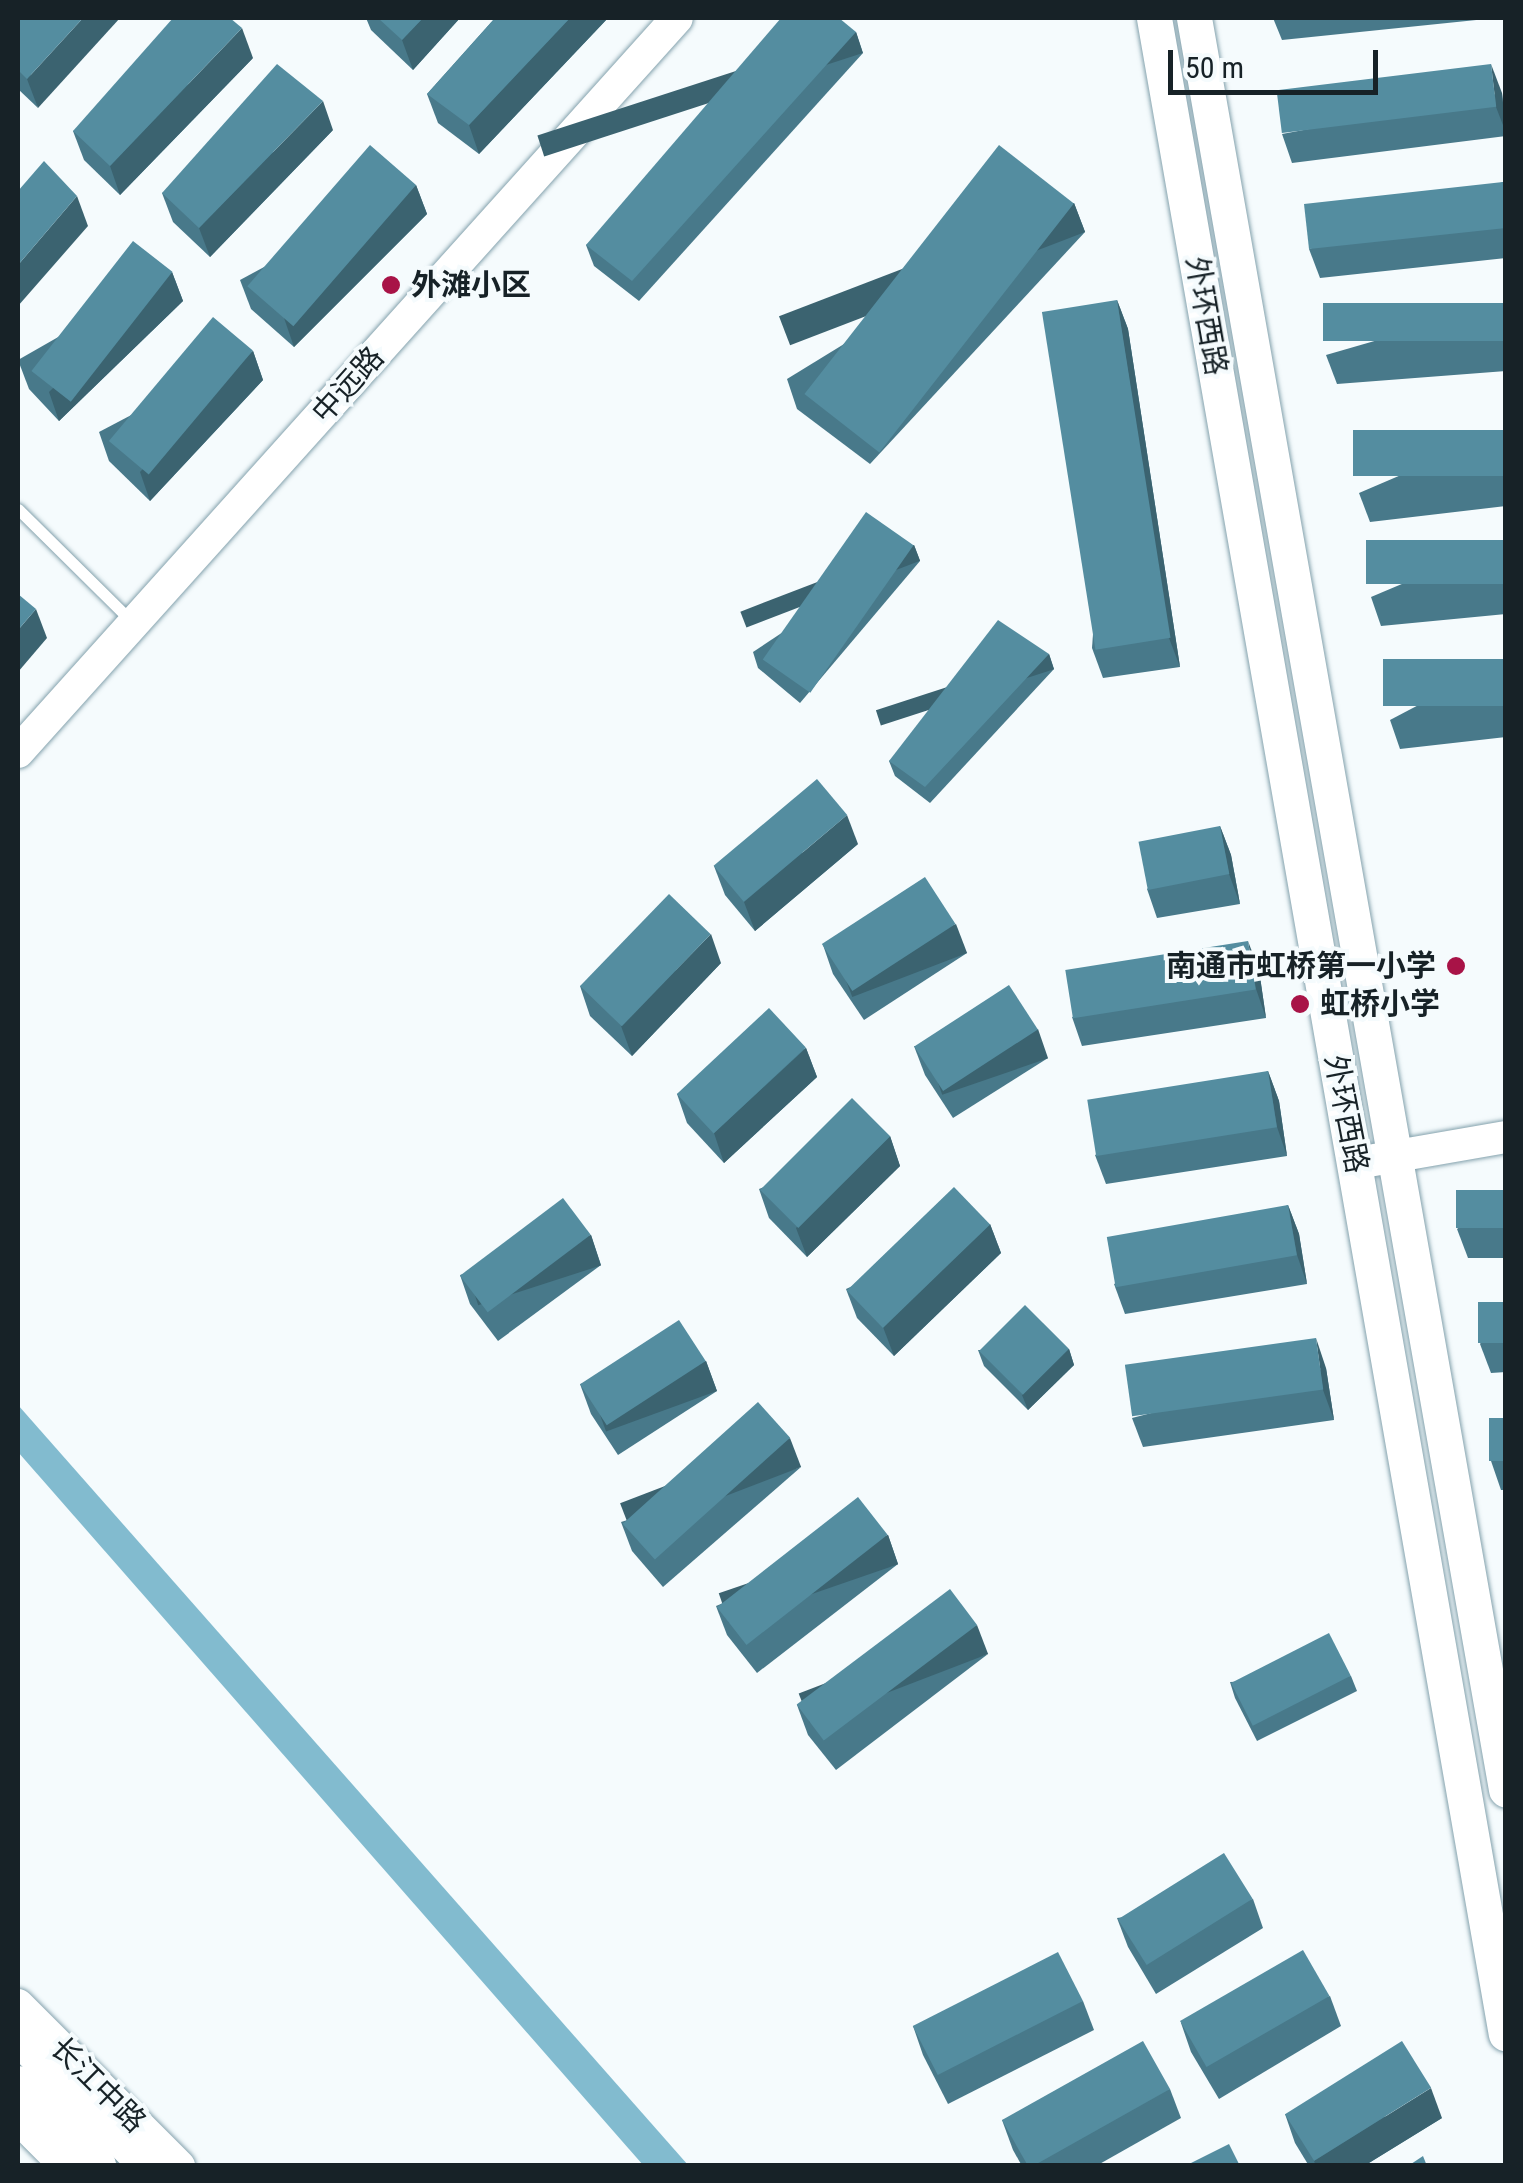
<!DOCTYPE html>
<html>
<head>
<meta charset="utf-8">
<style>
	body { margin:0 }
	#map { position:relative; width:1523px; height:2183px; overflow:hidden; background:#f5fbfd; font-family:"Roboto Condensed","Noto Sans SC",sans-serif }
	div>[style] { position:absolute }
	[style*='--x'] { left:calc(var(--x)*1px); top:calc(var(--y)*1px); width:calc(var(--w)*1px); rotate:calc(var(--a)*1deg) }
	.water>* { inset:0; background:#82bbcf }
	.roads { filter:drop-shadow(0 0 2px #84a2ad) drop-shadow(0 0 2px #84a2ad) }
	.lane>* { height:11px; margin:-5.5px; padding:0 5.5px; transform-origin:5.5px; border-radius:5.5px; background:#fff }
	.secondary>* { height:32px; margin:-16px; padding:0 16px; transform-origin:16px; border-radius:16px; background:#fff }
	.primary>* { height:35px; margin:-17.5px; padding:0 17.5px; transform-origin:17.5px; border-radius:17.5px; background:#fff }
	.highway>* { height:40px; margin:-20px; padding:0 20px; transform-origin:20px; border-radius:20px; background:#fff }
	.wall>* { inset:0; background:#48798a }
	.shaded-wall>* { inset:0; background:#3b6370; transform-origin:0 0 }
	.building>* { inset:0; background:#548da0; transform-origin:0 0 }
	.dots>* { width:28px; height:28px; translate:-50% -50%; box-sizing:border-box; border:5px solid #f5fbfd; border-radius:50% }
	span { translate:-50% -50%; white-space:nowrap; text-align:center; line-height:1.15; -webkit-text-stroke:8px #f5fbfd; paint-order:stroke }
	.poi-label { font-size:30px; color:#172227; font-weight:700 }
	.left { translate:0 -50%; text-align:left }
	.right { translate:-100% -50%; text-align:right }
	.street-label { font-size:30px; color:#172227 }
	.frame { position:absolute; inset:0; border:20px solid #172227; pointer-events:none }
	.scale { position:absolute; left:1168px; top:50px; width:210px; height:45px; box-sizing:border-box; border:5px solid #172227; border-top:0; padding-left:12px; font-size:30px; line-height:35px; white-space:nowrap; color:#172227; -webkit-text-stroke:8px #f5fbfd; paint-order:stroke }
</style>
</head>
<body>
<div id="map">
	<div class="water">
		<i style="clip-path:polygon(18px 1405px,688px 2165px,643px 2165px,18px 1452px)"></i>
	</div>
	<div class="roads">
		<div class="lane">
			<i style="--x:18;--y:509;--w:161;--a:44.7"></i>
		</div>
		<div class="secondary">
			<i style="--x:18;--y:752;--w:986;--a:-48.08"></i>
			<i style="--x:1357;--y:1163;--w:151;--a:-9.9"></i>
			<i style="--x:18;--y:2005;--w:228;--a:45"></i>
			<i style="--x:18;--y:2118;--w:68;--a:45"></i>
		</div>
		<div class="primary">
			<i style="--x:1154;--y:18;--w:2046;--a:80.1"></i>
			<i style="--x:1194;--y:18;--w:1799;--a:80.01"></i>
		</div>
		<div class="highway">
			<i style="--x:18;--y:2034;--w:187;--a:44.8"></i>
			<i style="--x:18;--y:2086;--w:112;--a:45.7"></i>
		</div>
	</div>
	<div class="wall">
		<i style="clip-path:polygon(18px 18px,38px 108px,18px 89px)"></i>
		<i style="clip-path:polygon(366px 18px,460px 18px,413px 70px,371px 30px)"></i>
		<i style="clip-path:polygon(495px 18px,608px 18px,479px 154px,438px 123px,427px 94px)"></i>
		<i style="clip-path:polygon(1273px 18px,1486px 18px,1486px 19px,1282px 40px)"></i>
		<i style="clip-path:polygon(856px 32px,863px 53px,639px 301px,594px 266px,586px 245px)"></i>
		<i style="clip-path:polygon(253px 58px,120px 195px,84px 160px,73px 131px)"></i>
		<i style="clip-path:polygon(1502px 93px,1506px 136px,1292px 163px,1282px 134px)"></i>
		<i style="clip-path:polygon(333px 130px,210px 257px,173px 222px,162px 193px)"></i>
		<i style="clip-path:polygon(1503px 182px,1506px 189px,1506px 258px,1320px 278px,1309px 249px)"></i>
		<i style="clip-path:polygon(416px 185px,427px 214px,294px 347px,251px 309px,240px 280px)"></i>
		<i style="clip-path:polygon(1074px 203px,1085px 232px,870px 464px,797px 409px,787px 379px)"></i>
		<i style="clip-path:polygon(172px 272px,183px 301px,59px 421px,29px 389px,18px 360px)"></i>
		<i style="clip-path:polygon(1117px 300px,1128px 329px,1180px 667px,1103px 678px,1092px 648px)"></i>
		<i style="clip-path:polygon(1506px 303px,1506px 371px,1337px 384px,1326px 355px)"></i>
		<i style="clip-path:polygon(253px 351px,263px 380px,150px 501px,109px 461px,99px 432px)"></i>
		<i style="clip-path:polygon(1506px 430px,1506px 506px,1370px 522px,1359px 493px)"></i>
		<i style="clip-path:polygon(1506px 540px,1506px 614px,1381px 626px,1371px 597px)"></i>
		<i style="clip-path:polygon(914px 545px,920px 561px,800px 703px,758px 668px,753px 652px)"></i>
		<i style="clip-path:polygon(1049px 654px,1054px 669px,930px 803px,895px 776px,889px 761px)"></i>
		<i style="clip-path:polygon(1506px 659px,1506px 737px,1400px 749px,1390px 720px)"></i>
		<i style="clip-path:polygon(1220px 826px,1231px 855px,1240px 904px,1157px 918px,1147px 889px)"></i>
		<i style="clip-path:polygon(858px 844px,755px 931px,725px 895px,714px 866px)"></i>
		<i style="clip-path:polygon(823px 945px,967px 953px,864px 1020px,833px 974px)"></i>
		<i style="clip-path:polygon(721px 963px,632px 1056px,590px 1016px,580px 986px)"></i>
		<i style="clip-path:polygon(1259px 970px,1266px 1018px,1082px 1046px,1072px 1017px)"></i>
		<i style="clip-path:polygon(914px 1046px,1048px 1058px,953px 1118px,925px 1075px)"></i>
		<i style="clip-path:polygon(806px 1048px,817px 1077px,724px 1163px,687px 1123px,677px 1094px)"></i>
		<i style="clip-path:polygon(1268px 1071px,1279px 1101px,1287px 1156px,1106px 1184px,1095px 1155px)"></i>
		<i style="clip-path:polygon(890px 1136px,900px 1166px,807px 1257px,769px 1218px,759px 1189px)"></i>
		<i style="clip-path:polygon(1506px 1190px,1506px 1258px,1468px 1258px,1457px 1229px)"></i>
		<i style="clip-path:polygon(1288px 1205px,1299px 1234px,1307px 1284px,1125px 1314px,1114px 1284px)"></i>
		<i style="clip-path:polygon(990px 1224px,1001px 1253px,894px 1356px,857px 1318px,846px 1289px)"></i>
		<i style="clip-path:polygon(591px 1235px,601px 1265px,498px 1341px,470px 1304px,460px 1275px)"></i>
		<i style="clip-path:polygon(1506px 1302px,1506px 1372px,1491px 1373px,1480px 1344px)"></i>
		<i style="clip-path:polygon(1069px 1349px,1074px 1365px,1028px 1410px,984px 1366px,978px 1350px)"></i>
		<i style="clip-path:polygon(706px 1361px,717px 1391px,618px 1455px,591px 1414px,580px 1384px)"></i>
		<i style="clip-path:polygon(1326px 1368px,1334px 1420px,1143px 1447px,1132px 1418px)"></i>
		<i style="clip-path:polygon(1506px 1418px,1506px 1490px,1501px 1490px,1491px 1461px)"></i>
		<i style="clip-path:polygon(801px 1467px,663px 1587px,632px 1551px,621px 1522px)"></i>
		<i style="clip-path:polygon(888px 1535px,898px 1564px,757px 1673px,727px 1635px,716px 1606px)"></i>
		<i style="clip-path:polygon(988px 1654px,836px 1770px,808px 1735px,797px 1705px)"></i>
		<i style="clip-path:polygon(1351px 1676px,1357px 1691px,1257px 1741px,1235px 1698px,1230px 1682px)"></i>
		<i style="clip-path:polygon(1253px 1899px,1263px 1928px,1156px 1994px,1128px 1947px,1117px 1918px)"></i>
		<i style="clip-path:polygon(1330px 1996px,1341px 2026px,1219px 2099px,1191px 2052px,1181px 2023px)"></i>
		<i style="clip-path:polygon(1083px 2001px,1094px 2030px,948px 2104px,923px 2055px,913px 2026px)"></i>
		<i style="clip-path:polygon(1170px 2089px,1181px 2118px,1096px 2166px,1022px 2166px,1013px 2150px,1002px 2120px)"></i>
		<i style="clip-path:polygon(1285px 2114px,1442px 2118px,1364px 2166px,1309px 2166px,1295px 2143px)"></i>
	</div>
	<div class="shaded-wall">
		<i style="clip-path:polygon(83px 18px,120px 18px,38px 108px,27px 79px)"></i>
		<i style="clip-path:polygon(423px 18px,460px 18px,413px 70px,402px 40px)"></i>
		<i style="clip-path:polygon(570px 18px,608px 18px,479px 154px,469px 125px)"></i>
		<i style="clip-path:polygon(242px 28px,253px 58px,120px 195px,110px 166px)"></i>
		<i style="left:856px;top:32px;width:22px;height:335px;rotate:72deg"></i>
		<i style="clip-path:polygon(1491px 64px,1502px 93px,1506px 133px,1496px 107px)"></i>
		<i style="clip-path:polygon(323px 101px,333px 130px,210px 257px,199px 228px)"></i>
		<i style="clip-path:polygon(416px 185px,427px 214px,294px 347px,284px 318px)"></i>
		<i style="clip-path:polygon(77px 196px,88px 226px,18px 306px,18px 265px)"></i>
		<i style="left:1074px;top:203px;width:31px;height:316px;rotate:69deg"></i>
		<i style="clip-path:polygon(172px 272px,183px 301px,59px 421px,49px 392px)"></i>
		<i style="clip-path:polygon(1117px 300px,1128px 329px,1180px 667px,1169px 638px)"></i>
		<i style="clip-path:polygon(253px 351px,263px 380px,150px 501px,140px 472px)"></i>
		<i style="left:914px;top:545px;width:17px;height:186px;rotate:69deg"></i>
		<i style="clip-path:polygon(36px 609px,47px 638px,18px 672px,18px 630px)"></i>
		<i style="left:1049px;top:654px;width:16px;height:182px;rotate:72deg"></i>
		<i style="clip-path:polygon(847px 815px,858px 844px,755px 931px,744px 902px)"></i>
		<i style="clip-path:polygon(1220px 826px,1231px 855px,1240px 904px,1229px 874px)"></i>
		<i style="left:956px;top:924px;width:31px;height:123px;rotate:69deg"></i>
		<i style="clip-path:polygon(711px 934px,721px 963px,632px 1056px,621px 1026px)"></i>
		<i style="clip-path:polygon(1248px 941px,1259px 970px,1266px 1018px,1256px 989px)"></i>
		<i style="left:1038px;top:1029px;width:31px;height:112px;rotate:71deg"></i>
		<i style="clip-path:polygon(806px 1048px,817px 1077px,724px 1163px,714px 1133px)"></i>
		<i style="clip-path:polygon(1268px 1071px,1279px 1101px,1287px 1156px,1277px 1127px)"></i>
		<i style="clip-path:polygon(890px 1136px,900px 1166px,807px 1257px,796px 1228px)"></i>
		<i style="clip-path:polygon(1288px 1205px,1299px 1234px,1307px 1284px,1297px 1255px)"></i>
		<i style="clip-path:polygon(990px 1224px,1001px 1253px,894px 1356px,883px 1327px)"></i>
		<i style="left:591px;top:1235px;width:32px;height:129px;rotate:72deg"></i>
		<i style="clip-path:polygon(1316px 1338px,1326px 1368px,1334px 1420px,1323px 1390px)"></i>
		<i style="clip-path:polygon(1069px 1349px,1074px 1365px,1028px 1410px,1022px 1395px)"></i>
		<i style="left:706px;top:1361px;width:32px;height:118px;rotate:70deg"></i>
		<i style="left:790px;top:1438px;width:31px;height:182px;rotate:69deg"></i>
		<i style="left:888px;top:1535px;width:31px;height:179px;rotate:71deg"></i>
		<i style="left:977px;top:1625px;width:31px;height:191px;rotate:69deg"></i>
		<i style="clip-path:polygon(1431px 2088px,1442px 2118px,1364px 2166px,1316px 2166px,1314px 2161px)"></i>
	</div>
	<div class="building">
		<i style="clip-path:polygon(18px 18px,83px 18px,27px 79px,18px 70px)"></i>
		<i style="clip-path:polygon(173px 18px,230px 18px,242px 28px,110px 166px,73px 131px)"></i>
		<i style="clip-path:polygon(378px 18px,423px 18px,402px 40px)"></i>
		<i style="clip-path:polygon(495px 18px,570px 18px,469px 125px,427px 94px)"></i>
		<i style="clip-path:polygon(781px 18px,839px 18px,856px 32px,632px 281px,586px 245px)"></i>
		<i style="clip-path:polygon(277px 64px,323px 101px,199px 228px,162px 193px)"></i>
		<i style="left:1491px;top:64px;width:43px;height:216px;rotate:83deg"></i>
		<i style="left:370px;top:145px;width:61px;height:187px;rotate:41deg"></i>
		<i style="left:999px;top:145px;width:95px;height:316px;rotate:38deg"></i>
		<i style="clip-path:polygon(44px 161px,77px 196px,18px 265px,18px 191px)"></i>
		<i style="clip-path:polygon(1503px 182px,1506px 203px,1506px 228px,1309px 249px,1304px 204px)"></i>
		<i style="left:133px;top:241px;width:50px;height:165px;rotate:38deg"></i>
		<i style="left:1117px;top:300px;width:342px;height:76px;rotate:81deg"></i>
		<i style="left:1506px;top:303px;width:38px;height:183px;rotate:90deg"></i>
		<i style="left:213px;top:317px;width:52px;height:162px;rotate:40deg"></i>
		<i style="left:1506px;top:430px;width:46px;height:153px;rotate:90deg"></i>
		<i style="left:866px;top:512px;width:58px;height:180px;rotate:35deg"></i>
		<i style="left:1506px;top:540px;width:44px;height:140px;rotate:90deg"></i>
		<i style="clip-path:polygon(18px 594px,36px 609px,18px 630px)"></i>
		<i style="clip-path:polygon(998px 620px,1049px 654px,925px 787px,889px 761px)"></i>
		<i style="left:1506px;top:659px;width:47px;height:123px;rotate:90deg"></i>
		<i style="left:817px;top:779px;width:47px;height:135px;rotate:50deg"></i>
		<i style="left:1220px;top:826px;width:49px;height:83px;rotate:79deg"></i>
		<i style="left:925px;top:877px;width:56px;height:123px;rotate:57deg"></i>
		<i style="left:669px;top:894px;width:58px;height:128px;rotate:44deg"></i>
		<i style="left:1248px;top:941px;width:49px;height:185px;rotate:81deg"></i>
		<i style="left:1009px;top:985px;width:53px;height:113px;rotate:57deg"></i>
		<i style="left:769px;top:1008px;width:54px;height:126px;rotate:47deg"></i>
		<i style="left:1268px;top:1071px;width:57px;height:183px;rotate:81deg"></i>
		<i style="left:852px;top:1098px;width:54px;height:130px;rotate:45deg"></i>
		<i style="left:954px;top:1187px;width:52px;height:149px;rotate:46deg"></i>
		<i style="left:1506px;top:1190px;width:38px;height:50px;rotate:90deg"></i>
		<i style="left:563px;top:1198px;width:46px;height:129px;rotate:53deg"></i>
		<i style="left:1288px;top:1205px;width:51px;height:184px;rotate:80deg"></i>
		<i style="left:1506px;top:1302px;width:41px;height:28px;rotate:90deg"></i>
		<i style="left:1025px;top:1305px;width:62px;height:65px;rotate:45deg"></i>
		<i style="left:679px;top:1320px;width:49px;height:118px;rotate:57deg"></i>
		<i style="left:1316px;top:1338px;width:52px;height:193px;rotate:82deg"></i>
		<i style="left:758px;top:1402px;width:48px;height:182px;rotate:48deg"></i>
		<i style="left:1489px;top:1418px;width:17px;height:43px"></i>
		<i style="left:858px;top:1497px;width:48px;height:179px;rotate:52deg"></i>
		<i style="left:950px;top:1589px;width:45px;height:192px;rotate:53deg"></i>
		<i style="left:1329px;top:1633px;width:48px;height:110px;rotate:63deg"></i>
		<i style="left:1224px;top:1853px;width:54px;height:125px;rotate:58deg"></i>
		<i style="left:1303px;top:1950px;width:53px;height:142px;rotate:60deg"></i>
		<i style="left:1058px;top:1952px;width:55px;height:163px;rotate:63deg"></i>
		<i style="clip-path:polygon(1143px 2041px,1170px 2089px,1033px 2166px,1028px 2166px,1002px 2120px)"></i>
		<i style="left:1402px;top:2041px;width:55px;height:138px;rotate:58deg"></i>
		<i style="clip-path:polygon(1229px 2144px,1240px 2166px,1185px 2166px)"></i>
		<i style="clip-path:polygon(1423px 2156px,1427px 2166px,1408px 2166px)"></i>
	</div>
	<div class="dots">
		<i style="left:391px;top:285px;background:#a81347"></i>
		<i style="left:1456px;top:966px;background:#a81347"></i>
		<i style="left:1300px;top:1004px;background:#a81347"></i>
	</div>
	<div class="poi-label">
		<span class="left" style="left:411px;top:285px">外滩小区</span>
		<span class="right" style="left:1436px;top:966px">南通市虹桥第一小学</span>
		<span class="left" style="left:1320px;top:1004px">虹桥小学</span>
	</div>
	<div class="street-label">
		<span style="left:1206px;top:316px;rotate:80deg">外环西路</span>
		<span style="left:348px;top:385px;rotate:-48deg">中远路</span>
		<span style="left:1346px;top:1114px;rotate:79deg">外环西路</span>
		<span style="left:98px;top:2085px;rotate:45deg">长江中路</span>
	</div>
	<div class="frame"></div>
	<div class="scale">50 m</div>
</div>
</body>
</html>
